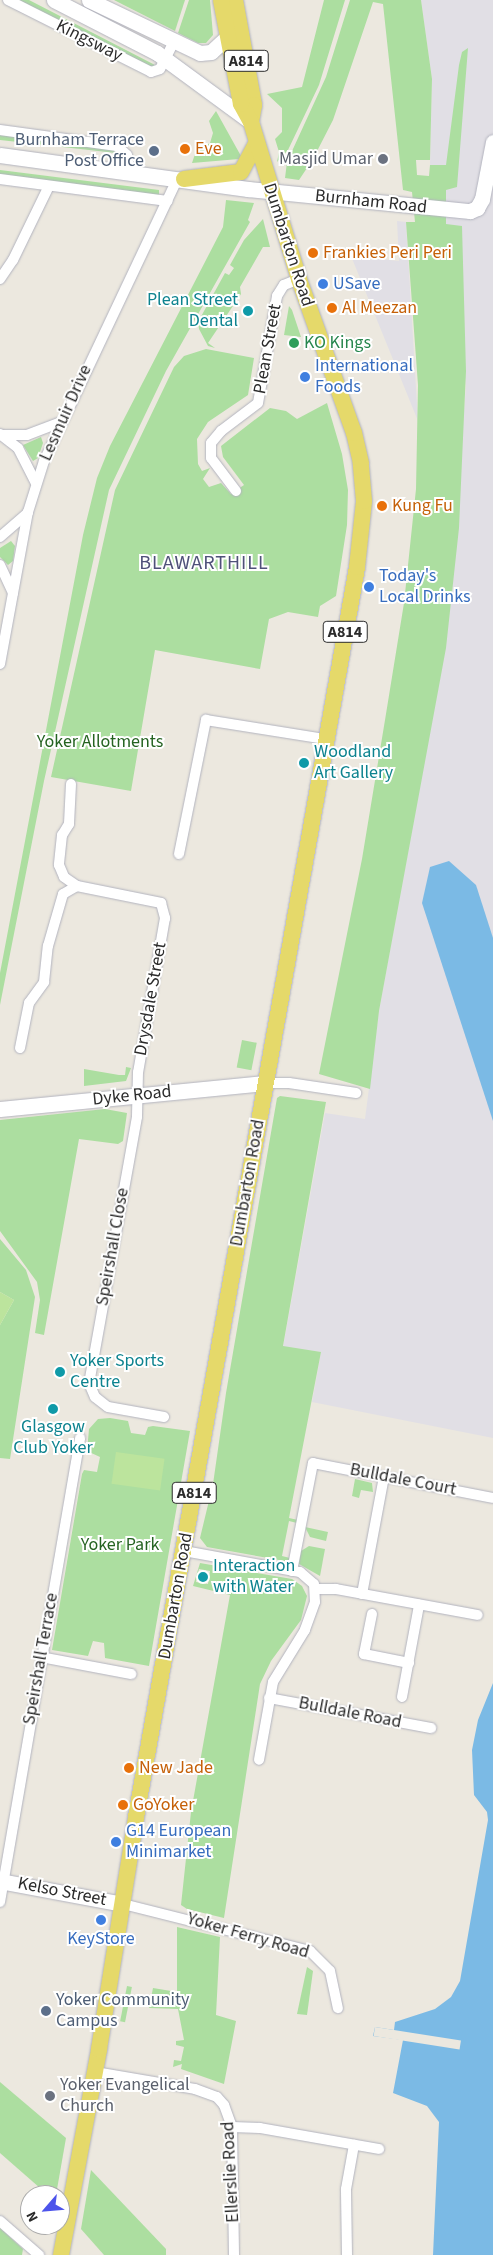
<!DOCTYPE html>
<html>
<head>
<meta charset="utf-8">
<style>
	body { margin:0 }
	#map { position:relative; width:493px; height:2255px; overflow:hidden; background:#ece8df; font-family:"Source Sans 3",sans-serif }
	div>[style] { position:absolute }
	[style*='--x'] { left:calc(var(--x)*1px); top:calc(var(--y)*1px); width:calc(var(--w)*1px); rotate:calc(var(--a)*1deg) }
	.industrial>* { inset:0; background:#e1dfe5 }
	.green>* { inset:0; background:#acdea0; transform-origin:0 0 }
	.pitch>* { inset:0; background:#bce49d; transform-origin:0 0 }
	.water>* { inset:0; background:#7bbae5 }
	.pier>* { inset:0; background:#ece8df; transform-origin:0 0 }
	.roads { filter:drop-shadow(0 0 1px #b2b3be) drop-shadow(0 0 1px #b2b3be) }
	.street>* { height:10px; margin:-5px; padding:0 5px; transform-origin:5px; border-radius:5px; background:#fff }
	.secondary>* { height:15px; margin:-7.5px; padding:0 7.5px; transform-origin:7.5px; border-radius:7.5px; background:#fff }
	.primary>* { height:16px; margin:-8px; padding:0 8px; transform-origin:8px; border-radius:8px; background:#e5d96a }
	.dots>* { width:14px; height:14px; translate:-50% -50%; box-sizing:border-box; border:2px solid #fff; border-radius:50% }
	span { translate:-50% -50%; white-space:nowrap; text-align:center; line-height:1.15; -webkit-text-stroke:4px #fff; paint-order:stroke }
	.shield-label span { padding:1px 4px; background:#fff; border:1px solid; border-radius:4px; -webkit-text-stroke-width:0 }
	.shield-label { font-size:16px; color:#2b2b2b; font-weight:700 }
	.street-label { font-size:18px; color:#2b2b2b }
	.service-label { font-size:18px; color:#4e5e75 }
	.right { translate:-100% -50%; text-align:right }
	.left { translate:0 -50%; text-align:left }
	.food-label { font-size:18px; color:#c56008 }
	.worship-label { font-size:18px; color:#5b616d }
	.shop-label { font-size:18px; color:#366cbe }
	.culture-label { font-size:18px; color:#0d838f }
	.leisure-label { font-size:18px; color:#27864d }
	.park-label { font-size:18px; color:#256321 }
	.quarter-label { font-size:20px; color:#4f5179; letter-spacing:1px }
	.north { position:absolute; left:20px; top:2185px; width:50px; height:50px; box-sizing:border-box; background:#fff; border:1px solid #aaa; border-radius:50%; rotate:243deg; font-size:14px; font-weight:700; line-height:20px; text-align:center; color:#2b2b2b }
	.north::after { content:''; display:block; margin:auto; width:18px; height:22px; background:#4d54eb; clip-path:polygon(50% 0,100% 100%,50% 72%,0 100%) }
</style>
</head>
<body>
<div id="map">
	<div class="industrial">
		<i style="clip-path:polygon(421px 0,493px 0,493px 1438px,312px 1402px,321px 1352px,283px 1347px,325px 1113px,365px 1119px,379px 1011px,445px 648px,466px 386px,446px 224px,446px 165px,430px 165px,432px 79px)"></i>
		<i style="clip-path:polygon(397px 221px,406px 222px,418px 421px,351px 256px,399px 261px)"></i>
	</div>
	<div class="green">
		<i style="clip-path:polygon(17px 0,29px 0,155px 65px,152px 67px)"></i>
		<i style="clip-path:polygon(114px 0,185px 0,175px 31px)"></i>
		<i style="clip-path:polygon(189px 0,210px 0,213px 35px,206px 43px,198px 43px,178px 33px)"></i>
		<i style="clip-path:polygon(324px 0,345px 0,319px 85px,288px 150px,277px 162px,279px 152px,275px 139px,282px 132px,282px 108px,267px 94px,302px 87px)"></i>
		<i style="clip-path:polygon(350px 0,421px 0,432px 79px,430px 160px,416px 160px,417px 175px,429px 176px,430px 165px,446px 165px,459px 65px,462px 52px,468px 48px,457px 187px,446px 190px,446px 224px,462px 226px,466px 371px,459px 528px,446px 648px,379px 1011px,370px 1089px,319px 1074px,362px 859px,385px 720px,404px 603px,416px 489px,418px 385px,406px 222px,415px 222px,412px 192px,403px 190px,383px 4px,373px 2px,333px 120px,313px 159px,299px 180px,285px 178px,287px 162px,326px 77px)"></i>
		<i style="clip-path:polygon(216px 111px,241px 156px,239px 159px,192px 163px,196px 151px,210px 143px,213px 133px,209px 121px)"></i>
		<i style="clip-path:polygon(0 135px,115px 150px,116px 153px,0 140px)"></i>
		<i style="clip-path:polygon(0 170px,159px 190px,159px 196px,0 175px)"></i>
		<i style="clip-path:polygon(226px 200px,254px 203px,248px 220px,250px 222px,166px 371px,109px 490px,44px 781px,0 1005px,0 973px,83px 535px,97px 478px,110px 446px,223px 227px)"></i>
		<i style="clip-path:polygon(263px 219px,270px 247px,263px 247px,240px 287px,241px 294px,208px 343px,215px 348px,208px 346px,199px 329px,198px 322px,225px 273px,229px 275px,234px 268px,230px 265px,244px 240px)"></i>
		<i style="clip-path:polygon(289px 306px,292px 310px,301px 337px,284px 335px)"></i>
		<i style="clip-path:polygon(206px 349px,254px 358px,248px 395px,208px 422px,197px 439px,198px 464px,202px 471px,210px 468px,203px 479px,209px 487px,221px 483px,231px 494px,244px 485px,223px 457px,221px 446px,270px 408px,286px 411px,297px 419px,327px 403px,342px 454px,348px 490px,347px 525px,336px 596px,320px 606px,318px 617px,288px 612px,269px 619px,260px 669px,155px 650px,131px 791px,51px 777px,115px 490px,174px 367px,184px 356px)"></i>
		<i style="clip-path:polygon(41px 437px,43px 443px,38px 458px,33px 461px,23px 445px)"></i>
		<i style="clip-path:polygon(11px 541px,15px 546px,13px 561px,8px 565px,0 557px,0 548px)"></i>
		<i style="left:242px;top:1040px;width:15px;height:28px;rotate:11deg"></i>
		<i style="clip-path:polygon(126px 1067px,131px 1068px,126px 1081px,84px 1086px,84px 1069px,119px 1075px,125px 1075px)"></i>
		<i style="clip-path:polygon(280px 1096px,326px 1102px,283px 1346px,321px 1352px,289px 1518px,298px 1520px,297px 1523px,289px 1521px,282px 1556px,290px 1558px,290px 1562px,207px 1547px,200px 1538px,213px 1484px,226px 1393px,277px 1098px)"></i>
		<i style="clip-path:polygon(105px 1109px,127px 1113px,123px 1141px,118px 1144px,79px 1139px,44px 1335px,35px 1333px,40px 1300px,37px 1282px,0 1231px,0 1120px)"></i>
		<i style="clip-path:polygon(0 1239px,26px 1270px,35px 1297px,10px 1459px,0 1458px,0 1325px,14px 1300px,0 1292px)"></i>
		<i style="clip-path:polygon(110px 1418px,128px 1421px,131px 1433px,145px 1435px,148px 1427px,153px 1426px,190px 1431px,149px 1666px,105px 1658px,104px 1643px,93px 1641px,88px 1656px,52px 1650px,82px 1474px,84px 1470px,97px 1472px,100px 1457px,87px 1451px,89px 1429px,98px 1419px)"></i>
		<i style="clip-path:polygon(355px 1479px,372px 1483px,373px 1492px,361px 1490px,359px 1498px,352px 1496px)"></i>
		<i style="clip-path:polygon(305px 1527px,328px 1532px,326px 1541px,310px 1537px)"></i>
		<i style="clip-path:polygon(309px 1546px,325px 1549px,320px 1576px,299px 1564px,301px 1551px)"></i>
		<i style="clip-path:polygon(evenodd,200px 1563px,292px 1579px,302px 1586px,307px 1596px,301px 1620px,271px 1661px,260px 1684px,224px 1918px,187px 1909px,181px 1905px,191px 1812px,230px 1595px,193px 1586px,200px 1563px,199px 1569px,210px 1571px,208px 1584px,196px 1582px,199px 1569px)"></i>
		<i style="clip-path:polygon(177px 1927px,220px 1937px,216px 2015px,236px 2021px,224px 2084px,181px 2069px,182px 2064px,173px 2067px,174px 2060px,181px 2061px,184px 2047px,176px 2045px,176px 2041px,184px 2040px,178px 2009px,149px 2008px,153px 1988px,177px 1992px)"></i>
		<i style="clip-path:polygon(307px 1967px,313px 1971px,307px 2015px,297px 2014px)"></i>
		<i style="left:127px;top:1986px;width:5px;height:36px;rotate:11deg"></i>
		<i style="clip-path:polygon(0 2082px,66px 2138px,56px 2195px,48px 2195px,0 2153px)"></i>
		<i style="clip-path:polygon(91px 2170px,166px 2249px,166px 2255px,104px 2255px,81px 2229px)"></i>
		<i style="clip-path:polygon(0 2228px,23px 2249px,22px 2255px,0 2255px)"></i>
	</div>
	<div class="pitch">
		<i style="clip-path:polygon(0 1292px,14px 1300px,0 1325px)"></i>
		<i style="left:116px;top:1452px;width:49px;height:32px;rotate:8deg"></i>
	</div>
	<div class="water">
		<i style="clip-path:polygon(449px 861px,476px 885px,493px 938px,493px 1121px,422px 903px,430px 867px)"></i>
		<i style="clip-path:polygon(493px 1683px,493px 2255px,433px 2255px,439px 2122px,427px 2106px,393px 2093px,403px 2040px,373px 2036px,375px 2027px,394px 2030px,395px 2022px,435px 2009px,451px 1997px,460px 1981px,488px 1820px,487px 1812px,474px 1795px,472px 1750px,478px 1720px)"></i>
	</div>
	<div class="pier">
		<i style="left:375px;top:2027px;width:87px;height:9px;rotate:9deg"></i>
	</div>
	<div class="roads">
		<div class="street">
			<i style="--x:8;--y:0;--w:160;--a:26.7"></i>
			<i style="--x:151;--y:72;--w:9;--a:-18"></i>
			<i style="--x:160;--y:69;--w:31;--a:-63"></i>
			<i style="--x:0;--y:130;--w:118;--a:7.8"></i>
			<i style="--x:117;--y:146;--w:13;--a:42"></i>
			<i style="--x:127;--y:155;--w:15;--a:82"></i>
			<i style="--x:0;--y:179;--w:169;--a:7.5"></i>
			<i style="--x:0;--y:279;--w:23;--a:-56"></i>
			<i style="--x:13;--y:260;--w:82;--a:-64.1"></i>
			<i style="--x:0;--y:434;--w:23;--a:38"></i>
			<i style="--x:18;--y:448;--w:39;--a:63"></i>
			<i style="--x:3;--y:435;--w:24;--a:0"></i>
			<i style="--x:27;--y:435;--w:34;--a:-21"></i>
			<i style="--x:236;--y:491;--w:41;--a:-127.1"></i>
			<i style="--x:211;--y:458;--w:15;--a:-90"></i>
			<i style="--x:211;--y:443;--w:16;--a:-50"></i>
			<i style="--x:221;--y:431;--w:46;--a:-37.1"></i>
			<i style="--x:258;--y:403;--w:109;--a:-79.9"></i>
			<i style="--x:277;--y:296;--w:13;--a:-58"></i>
			<i style="--x:284;--y:285;--w:16;--a:-22"></i>
			<i style="--x:0;--y:537;--w:37;--a:-41"></i>
			<i style="--x:0;--y:565;--w:31;--a:65"></i>
			<i style="--x:0;--y:664;--w:155;--a:-79.6"></i>
			<i style="--x:28;--y:512;--w:53;--a:-72.6"></i>
			<i style="--x:44;--y:461;--w:313;--a:-64.7"></i>
			<i style="--x:71;--y:784;--w:40;--a:92.9"></i>
			<i style="--x:69;--y:824;--w:13;--a:122"></i>
			<i style="--x:62;--y:835;--w:30;--a:96"></i>
			<i style="--x:59;--y:865;--w:13;--a:67"></i>
			<i style="--x:64;--y:877;--w:16;--a:35"></i>
			<i style="--x:179;--y:854;--w:137;--a:-78.6"></i>
			<i style="--x:206;--y:720;--w:121;--a:9.1"></i>
			<i style="--x:20;--y:1048;--w:46;--a:-78.7"></i>
			<i style="--x:29;--y:1003;--w:26;--a:-54"></i>
			<i style="--x:44;--y:982;--w:36;--a:-84"></i>
			<i style="--x:48;--y:946;--w:54;--a:-73.9"></i>
			<i style="--x:63;--y:894;--w:16;--a:-30"></i>
			<i style="--x:77;--y:886;--w:86;--a:11.4"></i>
			<i style="--x:161;--y:903;--w:16;--a:75"></i>
			<i style="--x:165;--y:918;--w:156;--a:99.9"></i>
			<i style="--x:138;--y:1072;--w:45;--a:91.3"></i>
			<i style="--x:137;--y:1117;--w:270;--a:100.2"></i>
			<i style="--x:89;--y:1383;--w:15;--a:67"></i>
			<i style="--x:95;--y:1397;--w:16;--a:38"></i>
			<i style="--x:108;--y:1407;--w:57;--a:10.1"></i>
			<i style="--x:265;--y:1083;--w:24;--a:0"></i>
			<i style="--x:289;--y:1083;--w:68;--a:8.5"></i>
			<i style="--x:184;--y:1551;--w:118;--a:10.3"></i>
			<i style="--x:300;--y:1572;--w:18;--a:41"></i>
			<i style="--x:314;--y:1584;--w:18;--a:87"></i>
			<i style="--x:315;--y:1602;--w:30;--a:110"></i>
			<i style="--x:305;--y:1630;--w:61;--a:121.6"></i>
			<i style="--x:273;--y:1682;--w:79;--a:100.2"></i>
			<i style="--x:292;--y:1571;--w:110;--a:-79"></i>
			<i style="--x:313;--y:1463;--w:183;--a:11"></i>
			<i style="--x:316;--y:1589;--w:20;--a:0"></i>
			<i style="--x:336;--y:1589;--w:144;--a:10.4"></i>
			<i style="--x:362;--y:1594;--w:120;--a:-79.4"></i>
			<i style="--x:372;--y:1614;--w:41;--a:101.3"></i>
			<i style="--x:364;--y:1654;--w:46;--a:11.3"></i>
			<i style="--x:41;--y:1657;--w:92;--a:10.7"></i>
			<i style="--x:402;--y:1697;--w:94;--a:-79.5"></i>
			<i style="--x:269;--y:1698;--w:165;--a:10.5"></i>
			<i style="--x:0;--y:1902;--w:471;--a:-80.2"></i>
			<i style="--x:123;--y:1904;--w:193;--a:14.1"></i>
			<i style="--x:310;--y:1951;--w:28;--a:45"></i>
			<i style="--x:330;--y:1971;--w:38;--a:78"></i>
			<i style="--x:95;--y:2072;--w:101;--a:9.6"></i>
			<i style="--x:195;--y:2089;--w:23;--a:20"></i>
			<i style="--x:217;--y:2097;--w:11;--a:49"></i>
			<i style="--x:224;--y:2105;--w:23;--a:70"></i>
			<i style="--x:232;--y:2127;--w:128;--a:89.1"></i>
			<i style="--x:232;--y:2127;--w:28;--a:2"></i>
			<i style="--x:260;--y:2128;--w:121;--a:10"></i>
			<i style="--x:0;--y:2221;--w:52;--a:41.1"></i>
			<i style="--x:347;--y:2255;--w:66;--a:-90.9"></i>
			<i style="--x:346;--y:2189;--w:45;--a:-79.7"></i>
		</div>
		<div class="secondary">
			<i style="--x:54;--y:0;--w:116;--a:27.2"></i>
			<i style="--x:157;--y:53;--w:117;--a:36.3"></i>
			<i style="--x:89;--y:0;--w:123;--a:25.5"></i>
			<i style="--x:200;--y:53;--w:11;--a:-5"></i>
			<i style="--x:211;--y:52;--w:21;--a:-43"></i>
			<i style="--x:0;--y:155;--w:250;--a:7.8"></i>
			<i style="--x:248;--y:189;--w:223;--a:5.7"></i>
			<i style="--x:470;--y:211;--w:8;--a:-23"></i>
			<i style="--x:477;--y:208;--w:10;--a:-61"></i>
			<i style="--x:482;--y:199;--w:58;--a:-79.1"></i>
			<i style="--x:0;--y:1109;--w:266;--a:-5.6"></i>
			<i style="--x:0;--y:1881;--w:125;--a:10.6"></i>
		</div>
		<div class="primary">
			<i style="--x:235;--y:0;--w:107;--a:79.7"></i>
			<i style="--x:254;--y:105;--w:17;--a:100"></i>
			<i style="--x:184;--y:179;--w:57;--a:-7"></i>
			<i style="--x:241;--y:172;--w:32;--a:-62"></i>
			<i style="--x:61;--y:2255;--w:209;--a:-79.5"></i>
			<i style="--x:99;--y:2049;--w:235;--a:-80.9"></i>
			<i style="--x:136;--y:1817;--w:1269;--a:-79.97"></i>
			<i style="--x:357;--y:567;--w:66;--a:-83.9"></i>
			<i style="--x:364;--y:501;--w:38;--a:-95"></i>
			<i style="--x:361;--y:463;--w:31;--a:-103"></i>
			<i style="--x:354;--y:433;--w:164;--a:-109.7"></i>
			<i style="--x:299;--y:279;--w:164;--a:-107"></i>
			<i style="--x:251;--y:122;--w:21;--a:-119"></i>
			<i style="--x:241;--y:104;--w:106;--a:-100.9"></i>
		</div>
	</div>
	<div class="dots">
		<i style="left:185px;top:149px;background:#e8710a"></i>
		<i style="left:154px;top:151px;background:#5c6f8a"></i>
		<i style="left:383px;top:159px;background:#6b7280"></i>
		<i style="left:313px;top:253px;background:#e8710a"></i>
		<i style="left:323px;top:284px;background:#3f7fe0"></i>
		<i style="left:332px;top:308px;background:#e8710a"></i>
		<i style="left:248px;top:311px;background:#0f9aa8"></i>
		<i style="left:294px;top:343px;background:#2e9e5b"></i>
		<i style="left:305px;top:377px;background:#3f7fe0"></i>
		<i style="left:382px;top:506px;background:#e8710a"></i>
		<i style="left:369px;top:587px;background:#3f7fe0"></i>
		<i style="left:304px;top:763px;background:#0f9aa8"></i>
		<i style="left:60px;top:1372px;background:#0f9aa8"></i>
		<i style="left:53px;top:1409px;background:#0f9aa8"></i>
		<i style="left:203px;top:1577px;background:#0f9aa8"></i>
		<i style="left:129px;top:1768px;background:#e8710a"></i>
		<i style="left:123px;top:1805px;background:#e8710a"></i>
		<i style="left:116px;top:1842px;background:#3f7fe0"></i>
		<i style="left:101px;top:1920px;background:#3f7fe0"></i>
		<i style="left:46px;top:2011px;background:#5c6f8a"></i>
		<i style="left:50px;top:2096px;background:#6b7280"></i>
	</div>
	<div class="shield-label">
		<span style="left:246px;top:61px">A814</span>
		<span style="left:345px;top:632px">A814</span>
		<span style="left:194px;top:1493px">A814</span>
	</div>
	<div class="street-label">
		<span style="left:89px;top:41px;rotate:27deg">Kingsway</span>
		<span style="left:371px;top:202px;rotate:6deg">Burnham Road</span>
		<span style="left:288px;top:245px;rotate:72deg">Dumbarton Road</span>
		<span style="left:268px;top:349px;rotate:-80deg">Plean Street</span>
		<span style="left:66px;top:413px;rotate:-66deg">Lesmuir Drive</span>
		<span style="left:151px;top:999px;rotate:-80deg">Drysdale Street</span>
		<span style="left:132px;top:1096px;rotate:-6deg">Dyke Road</span>
		<span style="left:248px;top:1183px;rotate:-80deg">Dumbarton Road</span>
		<span style="left:113px;top:1247px;rotate:-80deg">Speirshall Close</span>
		<span style="left:403px;top:1480px;rotate:11deg">Bulldale Court</span>
		<span style="left:176px;top:1596px;rotate:-80deg">Dumbarton Road</span>
		<span style="left:41px;top:1659px;rotate:-80deg">Speirshall Terrace</span>
		<span style="left:350px;top:1713px;rotate:11deg">Bulldale Road</span>
		<span style="left:62px;top:1892px;rotate:11deg">Kelso Street</span>
		<span style="left:248px;top:1936px;rotate:16deg">Yoker Ferry Road</span>
		<span style="left:231px;top:2172px;rotate:-93deg">Ellerslie Road</span>
	</div>
	<div class="service-label">
		<span class="right" style="left:144px;top:151px">Burnham Terrace<br>Post Office</span>
		<span class="left" style="left:56px;top:2011px">Yoker Community<br>Campus</span>
	</div>
	<div class="food-label">
		<span class="left" style="left:195px;top:149px">Eve</span>
		<span class="left" style="left:323px;top:253px">Frankies Peri Peri</span>
		<span class="left" style="left:342px;top:308px">Al Meezan</span>
		<span class="left" style="left:392px;top:506px">Kung Fu</span>
		<span class="left" style="left:139px;top:1768px">New Jade</span>
		<span class="left" style="left:133px;top:1805px">GoYoker</span>
	</div>
	<div class="worship-label">
		<span class="right" style="left:373px;top:159px">Masjid Umar</span>
		<span class="left" style="left:60px;top:2096px">Yoker Evangelical<br>Church</span>
	</div>
	<div class="shop-label">
		<span class="left" style="left:333px;top:284px">USave</span>
		<span class="left" style="left:315px;top:377px">International<br>Foods</span>
		<span class="left" style="left:379px;top:587px">Today's<br>Local Drinks</span>
		<span class="left" style="left:126px;top:1842px">G14 European<br>Minimarket</span>
		<span style="left:101px;top:1939px">KeyStore</span>
	</div>
	<div class="culture-label">
		<span class="right" style="left:238px;top:311px">Plean Street<br>Dental</span>
		<span class="left" style="left:314px;top:763px">Woodland<br>Art Gallery</span>
		<span class="left" style="left:70px;top:1372px">Yoker Sports<br>Centre</span>
		<span style="left:53px;top:1438px">Glasgow<br>Club Yoker</span>
		<span class="left" style="left:213px;top:1577px">Interaction<br>with Water</span>
	</div>
	<div class="leisure-label">
		<span class="left" style="left:304px;top:343px">KO Kings</span>
	</div>
	<div class="park-label">
		<span style="left:100px;top:742px">Yoker Allotments</span>
		<span style="left:120px;top:1545px">Yoker Park</span>
	</div>
	<div class="quarter-label">
		<span style="left:204px;top:563px">BLAWARTHILL</span>
	</div>
	<div class="north">N</div>
</div>
</body>
</html>
